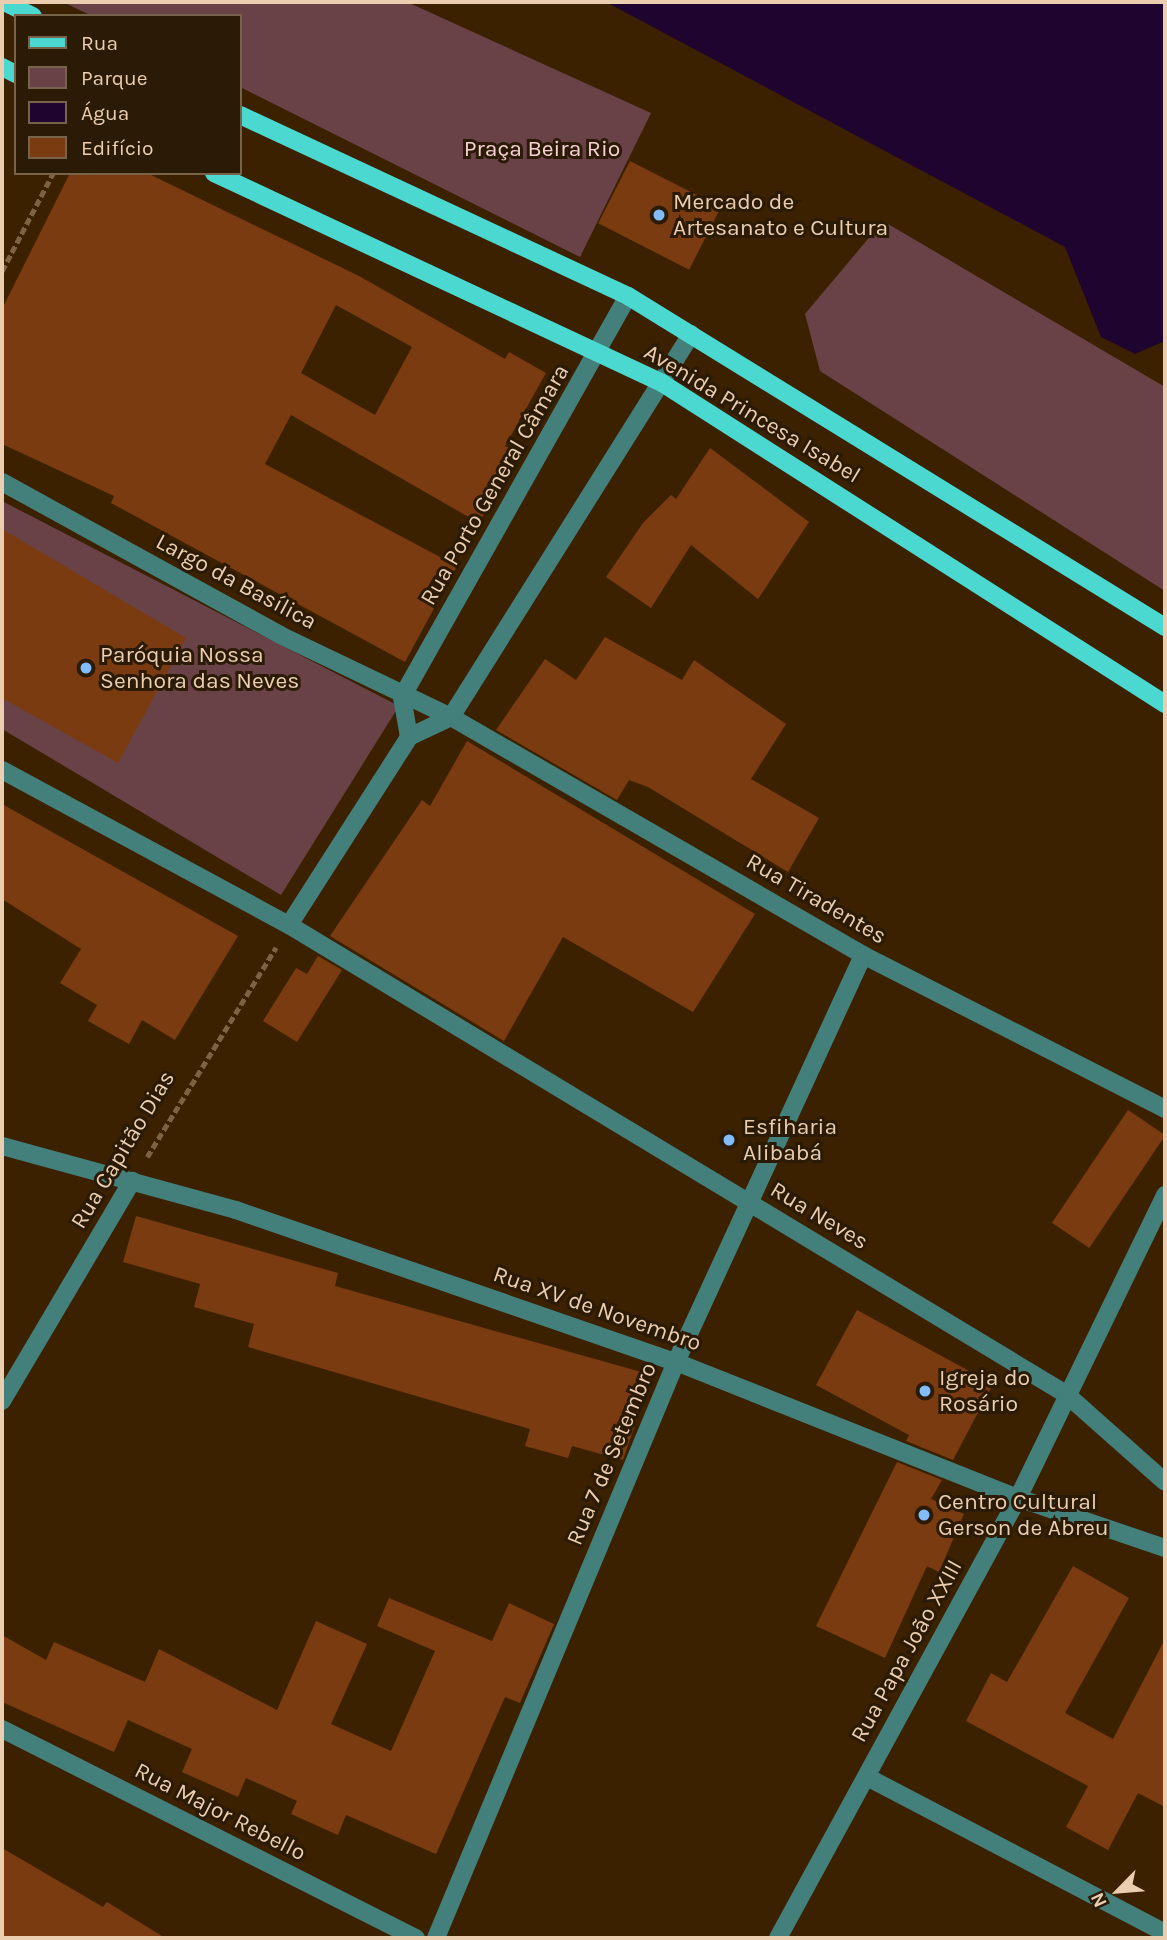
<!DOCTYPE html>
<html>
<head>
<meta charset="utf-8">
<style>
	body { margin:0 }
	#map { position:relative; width:1167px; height:1940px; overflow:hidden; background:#3b2100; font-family:Karla,sans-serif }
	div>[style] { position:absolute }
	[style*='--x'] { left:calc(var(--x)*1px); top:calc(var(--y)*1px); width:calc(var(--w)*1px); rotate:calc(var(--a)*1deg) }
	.green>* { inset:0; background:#694248 }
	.water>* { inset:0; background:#1e042e }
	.building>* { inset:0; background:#7b3b10; transform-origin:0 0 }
	.path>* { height:4.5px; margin-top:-2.25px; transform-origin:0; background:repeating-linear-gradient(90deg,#7e6343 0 7px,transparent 0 10.5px) }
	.minor>* { height:18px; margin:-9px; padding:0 9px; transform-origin:9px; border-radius:9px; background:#437f7b }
	.major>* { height:18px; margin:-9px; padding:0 9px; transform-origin:9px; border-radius:9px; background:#4bd8d0 }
	.dots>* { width:19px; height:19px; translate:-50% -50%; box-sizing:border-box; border:4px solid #2a1a06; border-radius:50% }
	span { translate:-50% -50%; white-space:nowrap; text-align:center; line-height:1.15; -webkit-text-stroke:6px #2a1a06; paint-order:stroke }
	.park-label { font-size:23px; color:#f7d0d5 }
	.poi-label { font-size:23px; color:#ebceb0 }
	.left { translate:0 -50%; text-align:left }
	.street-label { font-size:23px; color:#ebceb0 }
	.frame { position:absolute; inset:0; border:4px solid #ebceb0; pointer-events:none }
	.legend { position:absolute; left:14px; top:14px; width:228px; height:161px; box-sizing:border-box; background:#2a1a06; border:2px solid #77624a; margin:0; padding:9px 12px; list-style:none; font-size:21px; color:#ebceb0 }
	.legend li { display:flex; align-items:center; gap:14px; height:35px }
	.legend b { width:35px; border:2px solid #77624a }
	.north { position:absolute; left:1083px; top:1856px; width:70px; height:70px; -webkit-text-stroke:5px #2a1a06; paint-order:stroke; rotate:245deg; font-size:19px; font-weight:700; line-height:28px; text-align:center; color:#ebceb0 }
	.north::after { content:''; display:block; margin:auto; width:24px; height:32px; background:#ebceb0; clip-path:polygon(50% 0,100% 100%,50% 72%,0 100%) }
</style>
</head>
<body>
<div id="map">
	<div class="green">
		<i style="clip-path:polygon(63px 2px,407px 2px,651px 113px,580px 257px,240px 87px,240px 16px,92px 16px)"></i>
		<i style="clip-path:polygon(883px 221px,1165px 387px,1165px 591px,820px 371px,805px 314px)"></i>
		<i style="clip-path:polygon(2px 501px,399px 706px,281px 895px,2px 729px)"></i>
	</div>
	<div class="water">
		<i style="clip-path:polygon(606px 2px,1165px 2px,1165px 341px,1135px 354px,1101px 337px,1065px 247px)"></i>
	</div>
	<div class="building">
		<i style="left:630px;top:161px;width:102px;height:70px;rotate:27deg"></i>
		<i style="clip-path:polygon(evenodd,70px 173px,147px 173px,359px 276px,505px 359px,509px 352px,546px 373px,505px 446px,517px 452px,479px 523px,291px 415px,265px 464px,457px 566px,405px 662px,111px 503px,114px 496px,2px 444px,2px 309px,70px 173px,336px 305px,412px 347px,375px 415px,301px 373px,336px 305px)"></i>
		<i style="clip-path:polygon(710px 448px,809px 522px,758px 599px,691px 545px,651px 608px,606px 577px,643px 523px,671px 495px,676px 499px)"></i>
		<i style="clip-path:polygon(2px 529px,186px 638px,118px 763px,2px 698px)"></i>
		<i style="clip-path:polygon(605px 637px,682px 680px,694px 660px,786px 724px,751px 779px,819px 818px,788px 872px,648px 787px,629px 780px,617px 800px,496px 730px,545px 659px,576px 680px)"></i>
		<i style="clip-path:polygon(467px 741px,755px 914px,693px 1012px,563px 937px,504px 1041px,330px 936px,422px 800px,430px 806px)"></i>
		<i style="clip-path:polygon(2px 804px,238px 936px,175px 1040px,142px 1020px,129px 1044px,88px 1021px,97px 1005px,60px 983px,81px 949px,2px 899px)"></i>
		<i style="clip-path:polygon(318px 956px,342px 970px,297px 1042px,263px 1021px,296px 968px,307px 974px)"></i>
		<i style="left:1128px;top:1110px;width:45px;height:136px;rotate:34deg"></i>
		<i style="clip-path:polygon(136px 1216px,338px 1273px,335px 1286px,652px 1375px,623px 1460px,572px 1446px,568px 1458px,525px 1446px,530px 1429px,248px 1347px,254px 1324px,194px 1307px,200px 1284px,123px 1262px)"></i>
		<i style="clip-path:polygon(857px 1310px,993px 1384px,953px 1460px,906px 1441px,909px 1435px,816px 1385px)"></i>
		<i style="clip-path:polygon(897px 1462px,942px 1480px,931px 1499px,964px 1514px,939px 1572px,927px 1566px,885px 1658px,816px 1626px)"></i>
		<i style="clip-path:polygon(1073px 1566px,1129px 1598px,1065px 1713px,1113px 1739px,1165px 1639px,1165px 1807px,1138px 1793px,1108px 1850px,1066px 1827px,1088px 1786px,966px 1721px,991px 1673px,1007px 1682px)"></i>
		<i style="clip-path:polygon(389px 1598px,492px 1641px,509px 1603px,554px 1624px,520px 1703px,505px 1697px,436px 1854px,346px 1815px,338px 1835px,291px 1814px,297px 1801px,246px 1778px,238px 1797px,182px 1772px,192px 1749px,128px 1720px,114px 1752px,2px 1702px,2px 1635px,46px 1660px,54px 1642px,145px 1682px,159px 1649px,277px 1710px,316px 1621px,367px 1644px,331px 1724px,391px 1751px,435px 1651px,377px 1626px)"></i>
		<i style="clip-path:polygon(2px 1848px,103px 1907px,107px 1902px,165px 1938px,2px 1938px)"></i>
	</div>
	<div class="path">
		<i style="--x:2;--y:271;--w:110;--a:-62.5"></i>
		<i style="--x:147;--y:1157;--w:246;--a:-58.4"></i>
	</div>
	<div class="minor">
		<i style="--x:2;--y:482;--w:317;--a:28.8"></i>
		<i style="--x:280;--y:635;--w:190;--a:25.6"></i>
		<i style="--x:451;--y:717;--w:476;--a:30"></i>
		<i style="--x:863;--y:955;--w:339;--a:27"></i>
		<i style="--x:451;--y:717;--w:452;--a:-57.9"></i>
		<i style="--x:409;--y:737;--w:41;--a:-99.9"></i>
		<i style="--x:402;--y:697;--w:460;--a:-60.6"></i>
		<i style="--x:2;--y:770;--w:326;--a:28.4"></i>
		<i style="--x:289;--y:925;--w:908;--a:31.12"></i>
		<i style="--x:1066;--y:1394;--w:132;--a:41.6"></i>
		<i style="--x:289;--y:925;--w:223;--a:-57.4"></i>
		<i style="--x:409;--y:737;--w:47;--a:-25.5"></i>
		<i style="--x:2;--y:1146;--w:243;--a:15.3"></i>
		<i style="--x:236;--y:1210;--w:466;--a:19.1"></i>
		<i style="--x:676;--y:1362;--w:368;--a:21.7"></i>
		<i style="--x:1018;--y:1498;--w:155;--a:18.8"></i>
		<i style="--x:2;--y:1401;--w:256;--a:-59.4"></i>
		<i style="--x:2;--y:1729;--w:464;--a:26.8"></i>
		<i style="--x:867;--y:1777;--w:336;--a:27.6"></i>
		<i style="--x:436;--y:1938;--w:624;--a:-67.38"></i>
		<i style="--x:676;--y:1362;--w:448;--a:-65.3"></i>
		<i style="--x:778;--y:1938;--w:501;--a:-61.39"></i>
		<i style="--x:1018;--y:1498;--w:337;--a:-64.1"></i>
	</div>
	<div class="major">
		<i style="--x:4;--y:2;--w:32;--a:26"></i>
		<i style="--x:2;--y:67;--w:16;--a:27"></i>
		<i style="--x:240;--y:115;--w:428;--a:25"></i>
		<i style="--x:628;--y:296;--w:631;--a:31.65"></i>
		<i style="--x:214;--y:173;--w:495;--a:25.1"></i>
		<i style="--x:662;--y:383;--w:597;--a:32.54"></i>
	</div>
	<div class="dots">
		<i style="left:659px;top:215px;background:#80bdfa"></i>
		<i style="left:86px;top:668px;background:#80bdfa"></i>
		<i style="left:729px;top:1140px;background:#80bdfa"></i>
		<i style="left:925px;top:1391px;background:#80bdfa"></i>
		<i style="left:924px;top:1515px;background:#80bdfa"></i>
	</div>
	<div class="park-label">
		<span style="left:542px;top:149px">Praça Beira Rio</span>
	</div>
	<div class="poi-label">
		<span class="left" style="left:673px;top:215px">Mercado de<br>Artesanato e Cultura</span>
		<span class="left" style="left:100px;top:668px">Paróquia Nossa<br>Senhora das Neves</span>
		<span class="left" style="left:743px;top:1140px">Esfiharia<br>Alibabá</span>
		<span class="left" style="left:939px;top:1391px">Igreja do<br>Rosário</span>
		<span class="left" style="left:938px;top:1515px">Centro Cultural<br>Gerson de Abreu</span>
	</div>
	<div class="street-label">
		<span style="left:752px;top:414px;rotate:31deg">Avenida Princesa Isabel</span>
		<span style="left:495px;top:485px;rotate:-60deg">Rua Porto General Câmara</span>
		<span style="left:236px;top:582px;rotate:28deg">Largo da Basílica</span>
		<span style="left:816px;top:899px;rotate:30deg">Rua Tiradentes</span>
		<span style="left:123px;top:1150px;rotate:-59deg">Rua Capitão Dias</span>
		<span style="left:819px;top:1216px;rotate:31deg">Rua Neves</span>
		<span style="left:597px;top:1309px;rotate:19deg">Rua XV de Novembro</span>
		<span style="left:612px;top:1454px;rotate:-67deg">Rua 7 de Setembro</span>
		<span style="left:907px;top:1651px;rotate:-61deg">Rua Papa João XXIII</span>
		<span style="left:220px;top:1812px;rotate:27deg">Rua Major Rebello</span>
	</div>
	<div class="frame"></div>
	<ul class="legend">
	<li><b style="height:9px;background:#4bd8d0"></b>Rua</li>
	<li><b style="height:19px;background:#694248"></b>Parque</li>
	<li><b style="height:19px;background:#1e042e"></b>Água</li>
	<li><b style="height:19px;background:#7b3b10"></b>Edifício</li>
	</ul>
	<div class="north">N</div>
</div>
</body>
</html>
